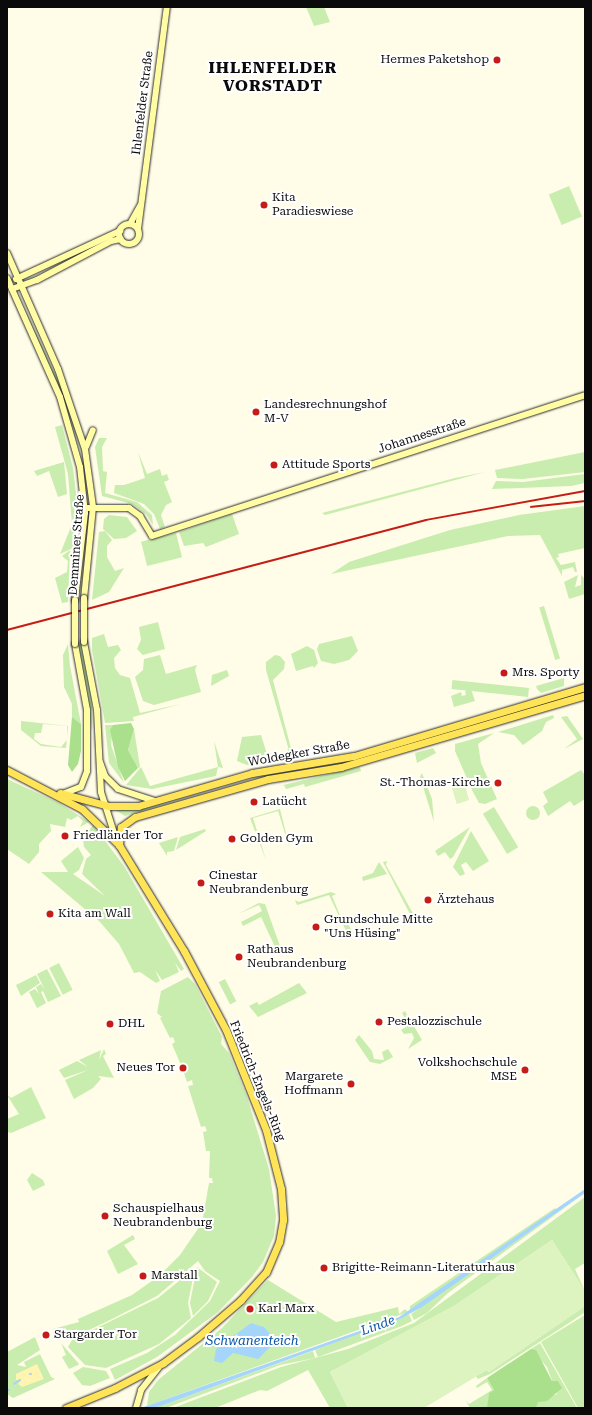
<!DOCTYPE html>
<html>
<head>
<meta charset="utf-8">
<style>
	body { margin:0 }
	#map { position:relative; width:592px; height:1415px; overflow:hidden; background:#fffce8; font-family:"Roboto Serif",serif }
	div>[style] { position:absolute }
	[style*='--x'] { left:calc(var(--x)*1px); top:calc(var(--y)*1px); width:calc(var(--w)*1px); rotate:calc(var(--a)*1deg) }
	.green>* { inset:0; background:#c9edae; transform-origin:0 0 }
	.round { border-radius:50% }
	.forest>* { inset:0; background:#aadf8c }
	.sand>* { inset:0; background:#fff4b0 }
	.pitch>* { inset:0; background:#ddf3c0; transform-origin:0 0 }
	.water>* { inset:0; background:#a6d5fc }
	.stream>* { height:1.5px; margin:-0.75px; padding:0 0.75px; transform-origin:0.75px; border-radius:0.75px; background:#a6d5fc }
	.roads { filter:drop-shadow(0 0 1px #2c2c2c) drop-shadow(0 0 1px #2c2c2c) }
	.secondary>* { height:6px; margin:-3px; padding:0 3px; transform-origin:3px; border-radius:3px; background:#fffca3 }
	.secondary>.ring { margin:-3px; padding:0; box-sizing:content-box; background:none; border:6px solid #fffca3; border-radius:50% }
	.primary>* { height:7px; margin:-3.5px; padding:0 3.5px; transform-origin:3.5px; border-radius:3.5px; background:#ffe458 }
	.rail>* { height:1.5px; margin:-0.75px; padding:0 0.75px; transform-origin:0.75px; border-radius:0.75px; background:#c61c16 }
	.bridges { filter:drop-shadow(0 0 1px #2c2c2c) drop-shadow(0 0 1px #2c2c2c) }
	.secondary-bridge>* { height:6px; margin:-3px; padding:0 3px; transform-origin:3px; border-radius:3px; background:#fffca3 }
	.dots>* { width:11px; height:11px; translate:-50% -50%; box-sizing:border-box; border:2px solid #fff; border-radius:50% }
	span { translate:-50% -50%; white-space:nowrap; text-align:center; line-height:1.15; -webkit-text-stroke:4px #fff; paint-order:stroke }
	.poi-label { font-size:12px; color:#0a0a0a }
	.right { translate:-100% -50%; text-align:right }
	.left { translate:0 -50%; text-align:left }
	.street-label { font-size:12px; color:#0a0a0a }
	.water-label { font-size:13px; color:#0955a6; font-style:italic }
	.district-label { font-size:16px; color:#0a0a0a; font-weight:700; letter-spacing:1px }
	.frame { position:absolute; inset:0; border:8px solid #0a0a0a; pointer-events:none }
</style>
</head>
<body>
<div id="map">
	<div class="green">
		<i style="clip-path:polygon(306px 7px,324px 7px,330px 22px,314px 26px)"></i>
		<i style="left:569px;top:186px;width:33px;height:22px;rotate:67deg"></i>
		<i style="clip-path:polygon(22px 303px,67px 399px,85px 463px,67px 407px)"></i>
		<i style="clip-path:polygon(62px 425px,73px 468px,78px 510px,73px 548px,60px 554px,72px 524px,68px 474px,55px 427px)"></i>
		<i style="clip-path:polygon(99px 438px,107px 438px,102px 447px,103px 471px,107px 472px,105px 493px,137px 502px,152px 515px,153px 525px,146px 514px,132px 504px,102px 496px,95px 447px)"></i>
		<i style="clip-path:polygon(138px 452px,147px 474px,160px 469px,162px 476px,167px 474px,169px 480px,164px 482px,172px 502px,166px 505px,161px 515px,165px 527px,160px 529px,154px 514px,144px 504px,114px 493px,115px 485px,124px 485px,145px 478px)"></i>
		<i style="clip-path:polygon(585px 452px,585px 472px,523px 479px,497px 478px,495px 470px)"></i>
		<i style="clip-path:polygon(64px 462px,67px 494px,58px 497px,49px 471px,37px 476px,34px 471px)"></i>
		<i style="clip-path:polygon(485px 472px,325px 515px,322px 513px,455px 478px)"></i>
		<i style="clip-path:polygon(585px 474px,585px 483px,571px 486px,492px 489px,496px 481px,523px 482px)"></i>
		<i style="clip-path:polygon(585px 506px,585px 548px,558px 554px,559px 557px,556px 558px,561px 565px,575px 562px,577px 572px,575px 572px,573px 567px,562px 570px,562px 576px,540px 535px,508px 536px,331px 574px,349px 562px,450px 530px,519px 515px)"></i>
		<i style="clip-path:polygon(232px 514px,239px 534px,206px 547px,203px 543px,184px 546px,179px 532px)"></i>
		<i style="clip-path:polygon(109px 515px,127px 517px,137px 531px,126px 538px,114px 539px,103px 529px,104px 519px)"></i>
		<i style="clip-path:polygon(105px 531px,112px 540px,107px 546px,107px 557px,115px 571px,124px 568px,109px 592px,92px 600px,99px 532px)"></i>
		<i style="left:176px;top:533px;width:25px;height:36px;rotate:76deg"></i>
		<i style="clip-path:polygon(70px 550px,68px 602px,62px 603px,55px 578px,67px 572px,68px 561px,62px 556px)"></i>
		<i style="clip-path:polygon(578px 575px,575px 587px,581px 585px,581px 575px,585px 579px,585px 594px,569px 599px,564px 582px)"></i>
		<i style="left:544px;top:606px;width:55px;height:5px;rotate:73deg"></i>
		<i style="clip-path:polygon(158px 622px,165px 649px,143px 655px,137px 649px,141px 640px,139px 627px)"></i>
		<i style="clip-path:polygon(104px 634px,108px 647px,118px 645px,121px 650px,114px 658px,115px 668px,120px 675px,130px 678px,140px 713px,181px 704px,133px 717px,134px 721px,105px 723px,92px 650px,92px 638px)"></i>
		<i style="clip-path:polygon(352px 636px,358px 651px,349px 660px,334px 664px,321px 661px,317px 649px,319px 644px)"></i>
		<i style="clip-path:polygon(68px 644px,70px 666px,81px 724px,72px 717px,72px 704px,64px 687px,63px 655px)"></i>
		<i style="clip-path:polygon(81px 644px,92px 702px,92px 733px,79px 655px,78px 645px)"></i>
		<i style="clip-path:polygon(307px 646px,314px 650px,318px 663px,314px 668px,313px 666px,296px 671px,291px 654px)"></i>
		<i style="clip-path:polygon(160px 655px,166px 674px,197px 665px,195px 670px,201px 692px,154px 705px,143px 701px,135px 677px,143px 670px,144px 659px)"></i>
		<i style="clip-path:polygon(275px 655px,280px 656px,285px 662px,284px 669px,273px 680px,293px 756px,287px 757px,288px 747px,266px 670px,266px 662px)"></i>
		<i style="clip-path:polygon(227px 670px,229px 676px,211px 686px,212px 675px)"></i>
		<i style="clip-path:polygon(564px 678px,564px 686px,541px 693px,537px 689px,536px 686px)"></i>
		<i style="left:529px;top:688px;width:9px;height:77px;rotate:96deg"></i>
		<i style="clip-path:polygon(471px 689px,475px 701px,454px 707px,451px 696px,461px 692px,462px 696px,466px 695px,465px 691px)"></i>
		<i style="clip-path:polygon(553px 715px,554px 718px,546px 722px,542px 731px,523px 745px,514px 735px,498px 732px)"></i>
		<i style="clip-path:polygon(567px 716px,583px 739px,564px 749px,577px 739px,561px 717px)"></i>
		<i style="clip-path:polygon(21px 721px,68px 726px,67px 737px,67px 726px,43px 724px,41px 733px,35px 733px,34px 739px,41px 744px,61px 747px,67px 740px,66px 748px,41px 746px,21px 730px)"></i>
		<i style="clip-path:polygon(105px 725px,113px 725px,111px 745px,124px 783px,109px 763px)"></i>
		<i style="clip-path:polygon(134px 729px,140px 767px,138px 768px,128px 750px)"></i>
		<i style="clip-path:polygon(494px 733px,478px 744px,481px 763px,497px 799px,485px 804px,479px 803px,472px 790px,455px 751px,455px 744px)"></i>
		<i style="clip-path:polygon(261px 735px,267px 754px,283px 753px,285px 757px,247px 765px,237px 761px,242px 737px)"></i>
		<i style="clip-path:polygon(214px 741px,223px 768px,218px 767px,216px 776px,152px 789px,126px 785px,141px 767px,150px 786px,218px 767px)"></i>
		<i style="clip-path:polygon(433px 748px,436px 753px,417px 763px,415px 753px)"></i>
		<i style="clip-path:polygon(360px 767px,361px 771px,305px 787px,304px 784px,286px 789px,284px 785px,279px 786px)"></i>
		<i style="clip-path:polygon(581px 770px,585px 775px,585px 799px,574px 806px,570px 801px,548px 816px,543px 806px,548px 802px,543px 792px)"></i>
		<i style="clip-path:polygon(422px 773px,432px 799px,434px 822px,420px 777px)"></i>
		<i style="clip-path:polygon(7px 779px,59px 803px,89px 822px,80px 827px,83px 821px,78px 816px,71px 820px,67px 818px,65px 827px,50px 824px,51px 831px,39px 844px,39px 852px,29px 864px,7px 849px)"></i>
		<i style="clip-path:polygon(218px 786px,125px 816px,115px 810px,138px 808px)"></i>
		<i class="round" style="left:526px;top:806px;width:14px;height:14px"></i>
		<i style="left:494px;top:807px;width:47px;height:13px;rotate:59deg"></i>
		<i style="clip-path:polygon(280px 809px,290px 849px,278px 811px,253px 818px,266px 860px,250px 818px)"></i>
		<i style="clip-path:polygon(93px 825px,124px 866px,184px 969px,181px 971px,175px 963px,179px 972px,162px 980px,155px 970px,160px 981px,156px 983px,140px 972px,134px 973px,119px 944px,100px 922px,41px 872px,68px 872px,61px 861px,78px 847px,84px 858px,79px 870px,73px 874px,105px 896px,82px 874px,86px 859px,91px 855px,84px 847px,83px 839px)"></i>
		<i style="clip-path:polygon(470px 827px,453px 857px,450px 859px,445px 852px,438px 856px,435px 851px)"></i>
		<i style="clip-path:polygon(205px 829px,206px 831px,176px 850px,180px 837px)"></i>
		<i style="clip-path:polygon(471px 831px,489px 861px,473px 871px,466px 862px,461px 865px,465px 874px,460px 876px,453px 867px)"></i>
		<i style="clip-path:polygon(178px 837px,174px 851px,167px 852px,167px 856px,159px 843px)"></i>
		<i style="clip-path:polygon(387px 861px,386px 865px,415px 917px,412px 918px,383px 862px)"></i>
		<i style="clip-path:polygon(379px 862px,387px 874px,363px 881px,362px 877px,373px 873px)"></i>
		<i style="clip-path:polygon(331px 892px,336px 894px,332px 896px,344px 925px,348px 924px,353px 933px,348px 935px,329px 895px,297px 905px,295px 900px,299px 902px)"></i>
		<i style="clip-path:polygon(259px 903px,265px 904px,281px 949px,277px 951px,261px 917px,243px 926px,241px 922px,262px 911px,259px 905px,238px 914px)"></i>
		<i style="left:59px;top:963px;width:30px;height:11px;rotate:63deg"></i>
		<i style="clip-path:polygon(47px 969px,61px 996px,48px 1002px,43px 991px,41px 992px,46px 1003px,37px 1008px,29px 992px,35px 989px,39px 994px,36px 987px,41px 984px,45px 990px,37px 974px)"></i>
		<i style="clip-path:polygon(36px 975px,40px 983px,21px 996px,16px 985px)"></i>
		<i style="clip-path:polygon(188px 977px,195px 984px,222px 1037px,221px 1044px,229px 1053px,247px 1097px,269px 1169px,276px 1216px,274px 1236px,263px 1262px,252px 1277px,218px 1312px,157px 1357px,115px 1380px,110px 1369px,147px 1353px,175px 1335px,210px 1301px,220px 1281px,205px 1271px,198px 1261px,157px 1296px,108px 1321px,68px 1340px,60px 1337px,53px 1329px,79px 1322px,78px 1319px,132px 1295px,159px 1276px,180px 1255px,202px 1223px,209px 1183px,213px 1183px,212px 1178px,209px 1178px,210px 1151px,206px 1151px,203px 1132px,207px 1131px,205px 1126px,201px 1127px,188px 1086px,193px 1085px,192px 1080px,187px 1082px,184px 1073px,187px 1071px,184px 1064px,181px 1065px,172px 1044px,175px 1042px,173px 1037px,170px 1038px,160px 1018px,162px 1017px,157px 1013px,161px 991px)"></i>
		<i style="left:225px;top:979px;width:25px;height:7px;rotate:63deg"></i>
		<i style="clip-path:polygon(299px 983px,307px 993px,258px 1017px,249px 1006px,257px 1002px,259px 1005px)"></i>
		<i style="clip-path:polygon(405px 1011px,422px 1040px,408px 1049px,414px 1038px,412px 1033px,404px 1034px,401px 1030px,409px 1025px,402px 1013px)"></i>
		<i style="clip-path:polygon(359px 1035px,372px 1051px,374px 1059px,384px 1060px,382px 1052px,388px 1049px,393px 1057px,380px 1064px,370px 1062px,355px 1040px)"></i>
		<i style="clip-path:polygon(104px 1049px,106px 1054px,103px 1056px,114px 1078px,98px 1076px,101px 1079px,93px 1088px,74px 1099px,65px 1080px,88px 1070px,64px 1078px,59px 1070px,77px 1061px,88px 1067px,79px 1060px,101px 1050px,99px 1060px)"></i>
		<i style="clip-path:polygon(31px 1087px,46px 1118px,11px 1133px,7px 1132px,7px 1119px,19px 1114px,7px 1095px,11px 1098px)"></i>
		<i style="clip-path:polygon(32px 1173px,43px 1180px,45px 1185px,33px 1191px,27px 1180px)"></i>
		<i style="clip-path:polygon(585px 1193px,448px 1293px,427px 1313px,414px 1320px,411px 1314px)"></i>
		<i style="clip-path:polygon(585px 1197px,585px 1263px,575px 1269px,585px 1291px,552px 1240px,454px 1306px,330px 1372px,348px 1408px,330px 1408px,308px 1370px,267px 1391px,260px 1390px,215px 1408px,173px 1408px,281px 1367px,348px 1349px,414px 1323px)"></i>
		<i style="clip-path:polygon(555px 1208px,556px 1210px,410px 1311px,410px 1306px)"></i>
		<i style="clip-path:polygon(133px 1235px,135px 1239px,124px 1245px,138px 1264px,118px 1274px,107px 1251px)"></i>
		<i style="clip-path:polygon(197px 1267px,217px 1282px,208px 1301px,193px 1316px,190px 1303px)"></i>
		<i style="clip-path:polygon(195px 1268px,188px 1303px,191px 1318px,159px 1344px,106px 1368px,85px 1365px,68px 1347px,72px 1340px,158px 1298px)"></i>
		<i style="clip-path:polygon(268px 1280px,336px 1322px,398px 1307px,399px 1314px,405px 1309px,408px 1312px,147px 1406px,149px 1392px,158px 1380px,222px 1328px)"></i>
		<i style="clip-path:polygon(585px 1306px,585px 1312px,572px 1321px,490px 1374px,478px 1379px,476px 1376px,487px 1370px,489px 1372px)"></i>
		<i style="clip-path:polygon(409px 1314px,412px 1321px,402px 1326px,318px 1357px,315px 1350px)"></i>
		<i style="clip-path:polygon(585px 1315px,585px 1408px,578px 1408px,541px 1342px)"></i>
		<i style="clip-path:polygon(35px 1337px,40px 1350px,17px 1365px,26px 1367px,24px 1362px,40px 1354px,51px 1377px,55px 1379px,13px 1398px,7px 1394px,7px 1352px)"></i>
		<i style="clip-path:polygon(61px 1343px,79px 1364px,78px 1365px,69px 1369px,62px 1357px,66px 1355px)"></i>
		<i style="clip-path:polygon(540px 1343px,577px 1408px,536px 1408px,537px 1401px,557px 1394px,547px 1367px,531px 1349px)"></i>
		<i style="clip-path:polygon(313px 1351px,315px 1358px,280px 1365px,166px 1408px,155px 1408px)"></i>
		<i style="clip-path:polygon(83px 1367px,106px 1371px,110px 1378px,90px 1386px,82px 1385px,73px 1373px)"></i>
		<i style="clip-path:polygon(487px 1378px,494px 1390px,489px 1393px,488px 1407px,470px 1408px,466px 1401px,469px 1404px,492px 1390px,487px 1382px,477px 1388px,476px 1386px)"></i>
	</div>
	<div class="forest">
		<i style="clip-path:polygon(72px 717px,81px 724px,81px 751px,78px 764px,72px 772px,68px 765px)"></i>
		<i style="clip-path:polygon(131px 723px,134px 729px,128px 750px,138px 768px,125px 781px,118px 767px,110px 730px,113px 725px)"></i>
		<i style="clip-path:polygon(531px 1349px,536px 1350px,552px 1381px,558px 1381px,562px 1388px,547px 1401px,538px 1402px,536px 1408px,487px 1408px,489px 1393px,494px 1390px,487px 1378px)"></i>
	</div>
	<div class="sand">
		<i style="clip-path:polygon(37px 1364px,44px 1379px,22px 1387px,18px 1384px,21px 1380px,16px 1380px,16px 1374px)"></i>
	</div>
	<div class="pitch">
		<i style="left:463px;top:780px;width:21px;height:13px;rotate:73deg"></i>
		<i style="clip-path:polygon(552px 1240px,585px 1291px,585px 1306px,489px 1372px,487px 1370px,424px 1408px,348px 1408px,330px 1372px,454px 1306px)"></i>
	</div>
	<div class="water">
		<i style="clip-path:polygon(585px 1189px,585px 1193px,422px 1307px,400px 1319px,158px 1407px,141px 1408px,399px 1317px)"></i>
		<i style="clip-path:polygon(251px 1323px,264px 1327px,279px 1344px,271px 1346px,258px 1359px,233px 1353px,222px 1363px,214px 1361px,216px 1349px)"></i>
	</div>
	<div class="stream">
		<i style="--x:30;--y:1374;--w:1;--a:0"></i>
		<i style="--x:14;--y:1384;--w:7;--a:-34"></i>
		<i style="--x:7;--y:1391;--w:2;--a:-27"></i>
	</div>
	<div class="roads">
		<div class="secondary">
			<i style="--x:130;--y:224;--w:21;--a:-61"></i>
			<i class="ring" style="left:119px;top:224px;width:14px;height:14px"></i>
			<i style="--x:138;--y:229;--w:224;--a:-82.6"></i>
			<i style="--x:7;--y:253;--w:127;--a:66.3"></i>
			<i style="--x:58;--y:369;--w:84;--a:71.4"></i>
			<i style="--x:85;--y:449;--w:59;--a:82.1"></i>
			<i style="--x:93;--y:507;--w:91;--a:95.6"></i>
			<i style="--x:7;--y:278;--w:130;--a:66"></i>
			<i style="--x:60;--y:397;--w:73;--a:74.1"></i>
			<i style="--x:80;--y:467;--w:46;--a:83.8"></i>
			<i style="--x:85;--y:513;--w:88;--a:96.6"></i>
			<i style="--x:16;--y:279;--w:115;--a:-24.8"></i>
			<i style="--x:12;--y:289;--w:27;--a:-20"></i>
			<i style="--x:37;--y:280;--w:84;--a:-27.8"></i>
			<i style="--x:111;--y:241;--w:10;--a:-11"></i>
			<i style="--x:86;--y:447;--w:18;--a:-68"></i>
			<i style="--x:84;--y:508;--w:45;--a:0"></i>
			<i style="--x:129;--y:508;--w:14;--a:36"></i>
			<i style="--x:140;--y:516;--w:23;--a:59"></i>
			<i style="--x:152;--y:536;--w:455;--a:-18"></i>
			<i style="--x:84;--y:642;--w:69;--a:79.2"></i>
			<i style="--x:97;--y:710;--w:82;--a:87.2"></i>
			<i style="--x:101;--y:792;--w:52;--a:72.3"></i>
			<i style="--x:100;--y:762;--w:15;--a:70"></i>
			<i style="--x:105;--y:776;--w:18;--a:45"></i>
			<i style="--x:118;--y:789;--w:39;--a:18"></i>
			<i style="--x:65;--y:793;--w:17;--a:-21"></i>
			<i style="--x:81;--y:787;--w:17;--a:-69"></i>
			<i style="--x:87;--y:771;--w:61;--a:-90"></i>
			<i style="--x:87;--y:710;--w:67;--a:-100.3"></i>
			<i style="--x:136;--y:1408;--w:19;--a:-74"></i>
			<i style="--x:141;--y:1390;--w:29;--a:-52"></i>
		</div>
		<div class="primary">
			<i style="--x:7;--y:770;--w:85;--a:27.5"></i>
			<i style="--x:82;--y:809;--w:52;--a:44.2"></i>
			<i style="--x:119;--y:845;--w:124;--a:58.5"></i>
			<i style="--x:184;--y:951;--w:89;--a:62"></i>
			<i style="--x:226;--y:1030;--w:108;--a:68.2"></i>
			<i style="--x:266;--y:1130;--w:61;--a:75.7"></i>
			<i style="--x:281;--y:1189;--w:31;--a:86"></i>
			<i style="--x:283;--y:1220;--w:22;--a:100"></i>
			<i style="--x:279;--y:1242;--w:33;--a:113"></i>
			<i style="--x:266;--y:1272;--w:38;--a:132"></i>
			<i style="--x:241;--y:1300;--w:57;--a:139.3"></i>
			<i style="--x:198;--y:1337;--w:44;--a:143.4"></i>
			<i style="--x:163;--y:1363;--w:54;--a:152.5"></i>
			<i style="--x:115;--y:1388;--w:53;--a:157.8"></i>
			<i style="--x:60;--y:793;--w:51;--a:14.9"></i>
			<i style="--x:109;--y:806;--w:29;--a:0"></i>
			<i style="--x:138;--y:806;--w:119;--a:-16.1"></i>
			<i style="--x:252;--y:773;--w:103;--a:-9.5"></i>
			<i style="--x:354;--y:756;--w:241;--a:-16.6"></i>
			<i style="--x:119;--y:845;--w:18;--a:-84"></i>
			<i style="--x:121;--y:827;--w:17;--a:-36"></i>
			<i style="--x:135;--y:817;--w:138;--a:-15.9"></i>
			<i style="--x:268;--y:779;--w:74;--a:-9.3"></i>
			<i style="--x:341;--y:767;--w:254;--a:-16.4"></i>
		</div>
	</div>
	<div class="rail">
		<i style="--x:531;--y:507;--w:54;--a:-6.3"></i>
		<i style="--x:7;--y:630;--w:433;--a:-14.7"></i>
		<i style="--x:426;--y:520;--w:162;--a:-10.3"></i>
	</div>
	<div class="bridges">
		<div class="secondary-bridge">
			<i style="--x:84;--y:642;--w:44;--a:-90"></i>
			<i style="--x:75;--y:644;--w:44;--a:-90"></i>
		</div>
	</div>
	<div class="dots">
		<i style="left:497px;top:60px;background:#c61c16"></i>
		<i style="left:264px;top:205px;background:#c61c16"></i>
		<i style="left:256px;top:412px;background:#c61c16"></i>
		<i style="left:274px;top:465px;background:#c61c16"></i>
		<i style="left:504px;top:673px;background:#c61c16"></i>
		<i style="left:498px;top:783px;background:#c61c16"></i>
		<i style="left:254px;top:802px;background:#c61c16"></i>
		<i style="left:65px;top:836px;background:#c61c16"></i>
		<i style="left:232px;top:839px;background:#c61c16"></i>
		<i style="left:201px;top:883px;background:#c61c16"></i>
		<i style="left:428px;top:900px;background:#c61c16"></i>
		<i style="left:50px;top:914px;background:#c61c16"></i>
		<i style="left:316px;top:927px;background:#c61c16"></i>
		<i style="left:239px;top:957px;background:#c61c16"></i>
		<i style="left:379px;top:1022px;background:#c61c16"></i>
		<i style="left:110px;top:1024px;background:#c61c16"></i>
		<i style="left:183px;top:1068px;background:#c61c16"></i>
		<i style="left:525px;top:1070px;background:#c61c16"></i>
		<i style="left:351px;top:1084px;background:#c61c16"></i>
		<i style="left:105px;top:1216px;background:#c61c16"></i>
		<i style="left:324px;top:1268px;background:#c61c16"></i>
		<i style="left:143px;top:1276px;background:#c61c16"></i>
		<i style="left:250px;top:1309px;background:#c61c16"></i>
		<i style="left:46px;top:1335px;background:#c61c16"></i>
	</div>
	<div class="poi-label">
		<span class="right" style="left:489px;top:60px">Hermes Paketshop</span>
		<span class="left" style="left:272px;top:205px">Kita<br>Paradieswiese</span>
		<span class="left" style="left:264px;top:412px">Landesrechnungshof<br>M-V</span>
		<span class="left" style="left:282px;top:465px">Attitude Sports</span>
		<span class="left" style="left:512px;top:673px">Mrs. Sporty</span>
		<span class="right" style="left:490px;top:783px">St.-Thomas-Kirche</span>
		<span class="left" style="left:262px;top:802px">Latücht</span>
		<span class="left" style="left:73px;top:836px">Friedländer Tor</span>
		<span class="left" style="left:240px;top:839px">Golden Gym</span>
		<span class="left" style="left:209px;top:883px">Cinestar<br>Neubrandenburg</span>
		<span class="left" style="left:437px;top:900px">Ärztehaus</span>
		<span class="left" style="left:58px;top:914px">Kita am Wall</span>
		<span class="left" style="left:324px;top:927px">Grundschule Mitte<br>"Uns Hüsing"</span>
		<span class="left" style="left:247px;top:957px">Rathaus<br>Neubrandenburg</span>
		<span class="left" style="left:387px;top:1022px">Pestalozzischule</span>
		<span class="left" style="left:118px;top:1024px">DHL</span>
		<span class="right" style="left:517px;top:1070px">Volkshochschule<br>MSE</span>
		<span class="right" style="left:175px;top:1068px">Neues Tor</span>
		<span class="right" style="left:343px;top:1084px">Margarete<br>Hoffmann</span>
		<span class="left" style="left:113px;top:1216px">Schauspielhaus<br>Neubrandenburg</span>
		<span class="left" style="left:332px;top:1268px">Brigitte-Reimann-Literaturhaus</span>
		<span class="left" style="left:151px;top:1276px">Marstall</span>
		<span class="left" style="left:258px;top:1309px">Karl Marx</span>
		<span class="left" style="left:54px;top:1335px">Stargarder Tor</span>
	</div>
	<div class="street-label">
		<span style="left:143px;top:103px;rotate:-83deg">Ihlenfelder Straße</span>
		<span style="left:422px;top:436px;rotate:-18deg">Johannesstraße</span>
		<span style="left:77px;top:545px;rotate:-86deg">Demminer Straße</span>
		<span style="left:299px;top:754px;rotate:-10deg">Woldegker Straße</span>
		<span style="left:257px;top:1081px;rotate:68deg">Friedrich-Engels-Ring</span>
	</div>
	<div class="water-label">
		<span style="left:378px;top:1326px;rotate:-20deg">Linde</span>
		<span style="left:252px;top:1341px">Schwanenteich</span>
	</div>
	<div class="district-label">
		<span style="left:273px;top:77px">IHLENFELDER<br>VORSTADT</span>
	</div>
	<div class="frame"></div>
</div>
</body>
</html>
